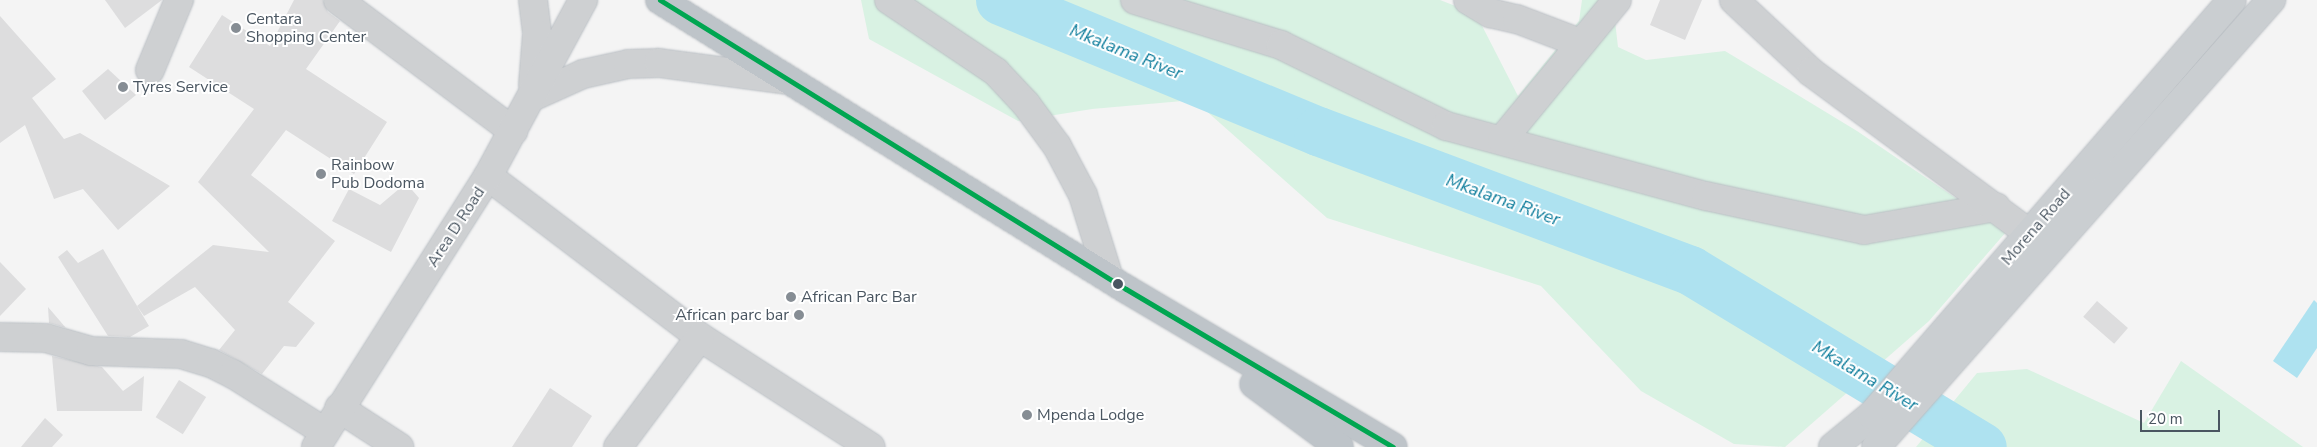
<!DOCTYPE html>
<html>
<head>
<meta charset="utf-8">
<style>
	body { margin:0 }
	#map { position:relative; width:2317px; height:447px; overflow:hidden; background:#f4f4f4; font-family:"Nunito Sans",sans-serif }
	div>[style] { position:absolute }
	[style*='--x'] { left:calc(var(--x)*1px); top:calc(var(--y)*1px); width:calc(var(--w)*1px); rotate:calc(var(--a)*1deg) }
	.green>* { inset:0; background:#d9f2e3 }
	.water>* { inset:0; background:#aee2f0 }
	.river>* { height:49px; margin:-24.5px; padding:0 24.5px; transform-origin:24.5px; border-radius:24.5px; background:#aee2f0 }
	.building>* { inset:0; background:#ddddde; transform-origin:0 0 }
	.roads { filter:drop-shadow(0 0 1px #b9bec3) drop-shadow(0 0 1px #b9bec3) }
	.minor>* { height:28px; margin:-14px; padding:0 14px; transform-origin:14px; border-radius:14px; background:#ced0d2 }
	.major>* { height:28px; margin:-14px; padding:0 14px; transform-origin:14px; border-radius:14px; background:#caced1 }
	.highway>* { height:28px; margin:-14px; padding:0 14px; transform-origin:14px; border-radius:14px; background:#bec4c9 }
	.bus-1>* { height:5px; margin:-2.5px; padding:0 2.5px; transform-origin:2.5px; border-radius:2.5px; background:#00a651 }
	.dots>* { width:14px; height:14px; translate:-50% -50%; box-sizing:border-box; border:2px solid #fff; border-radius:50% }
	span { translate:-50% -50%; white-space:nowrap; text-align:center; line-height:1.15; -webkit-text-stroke:4px #fff; paint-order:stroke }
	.poi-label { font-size:16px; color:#4a5661 }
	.left { translate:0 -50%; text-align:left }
	.right { translate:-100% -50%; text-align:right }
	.street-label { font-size:16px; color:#4a5661 }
	.water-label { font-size:18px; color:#0c7c9b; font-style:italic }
	.scale { position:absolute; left:2140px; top:410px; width:80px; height:22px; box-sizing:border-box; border:2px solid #4a5661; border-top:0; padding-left:6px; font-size:15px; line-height:18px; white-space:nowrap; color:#4a5661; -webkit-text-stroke:4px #fff; paint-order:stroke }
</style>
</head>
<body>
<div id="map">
	<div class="green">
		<i style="clip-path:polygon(861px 0,1440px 0,1476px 14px,1518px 96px,1579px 21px,1582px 0,1617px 0,1613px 4px,1618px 47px,1646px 60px,1725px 51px,1857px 131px,2006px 232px,1929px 321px,1785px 447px,1734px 444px,1641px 391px,1541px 286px,1327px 218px,1194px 100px,1092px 109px,1018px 121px,869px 39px)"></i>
		<i style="clip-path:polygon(2181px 361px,2303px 447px,1916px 447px,1977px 373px,2027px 369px,2144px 423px)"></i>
	</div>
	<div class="water">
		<i style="clip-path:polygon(2314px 300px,2317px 303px,2317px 348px,2297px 378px,2273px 361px)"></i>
	</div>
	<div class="river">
		<i style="--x:1000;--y:0;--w:344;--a:22.4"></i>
		<i style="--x:1318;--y:131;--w:397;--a:20.5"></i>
		<i style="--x:1690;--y:270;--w:341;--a:31.2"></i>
	</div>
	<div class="building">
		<i style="clip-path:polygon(105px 0,162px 0,125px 28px)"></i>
		<i style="clip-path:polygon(294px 0,323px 0,328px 12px,340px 21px,306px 69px,387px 122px,354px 174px,286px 130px,251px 175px,335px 241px,288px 302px,315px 323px,296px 347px,284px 346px,262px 374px,219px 350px,235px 330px,195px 287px,144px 316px,137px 306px,213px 245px,269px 252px,198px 182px,254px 109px,189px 67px,222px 15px,270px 46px)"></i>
		<i style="clip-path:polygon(1660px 0,1702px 0,1685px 40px,1650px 25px)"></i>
		<i style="clip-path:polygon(0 16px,56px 79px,32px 98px,64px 139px,80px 133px,170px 186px,118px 230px,83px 189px,54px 199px,25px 125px,0 143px)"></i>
		<i style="clip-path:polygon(108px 69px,136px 95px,105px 120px,82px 91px)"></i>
		<i style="clip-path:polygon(406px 183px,419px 198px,391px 252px,332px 221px,349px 189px,380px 205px)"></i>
		<i style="clip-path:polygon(103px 249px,149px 326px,130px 337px,108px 336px,58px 257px,67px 250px,78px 263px)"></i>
		<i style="clip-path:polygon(0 262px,26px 289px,0 316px)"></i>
		<i style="left:2097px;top:301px;width:41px;height:21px;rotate:41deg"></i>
		<i style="clip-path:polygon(48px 307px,66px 328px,49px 323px)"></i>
		<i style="clip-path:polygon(52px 356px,102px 367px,123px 391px,144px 376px,142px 411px,57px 411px)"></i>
		<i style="left:179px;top:380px;width:32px;height:44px;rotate:32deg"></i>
		<i style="clip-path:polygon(550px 388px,592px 416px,572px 447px,512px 447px)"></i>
		<i style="clip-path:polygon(45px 418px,63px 435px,52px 447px,21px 447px)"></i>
	</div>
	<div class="roads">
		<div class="minor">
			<i style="--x:338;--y:0;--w:219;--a:36.8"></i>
			<i style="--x:533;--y:0;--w:34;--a:83"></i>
			<i style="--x:537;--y:34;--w:51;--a:94.5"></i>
			<i style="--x:889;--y:0;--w:129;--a:33.9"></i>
			<i style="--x:996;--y:72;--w:44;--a:46.8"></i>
			<i style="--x:1026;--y:104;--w:52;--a:53.6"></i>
			<i style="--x:1057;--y:146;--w:55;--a:62"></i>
			<i style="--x:1083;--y:195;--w:87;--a:72.6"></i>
			<i style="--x:1135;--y:0;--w:153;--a:17.1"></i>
			<i style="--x:1281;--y:45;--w:184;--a:26.1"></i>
			<i style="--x:1446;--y:126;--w:269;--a:15.1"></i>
			<i style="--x:1706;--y:196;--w:162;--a:12.1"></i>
			<i style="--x:1864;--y:230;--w:134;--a:-9.9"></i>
			<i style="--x:1468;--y:0;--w:26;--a:31"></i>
			<i style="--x:1490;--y:13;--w:28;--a:13"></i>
			<i style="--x:1517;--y:19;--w:67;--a:20.9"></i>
			<i style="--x:1734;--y:0;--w:105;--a:43.1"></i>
			<i style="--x:1811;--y:72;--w:272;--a:36.5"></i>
			<i style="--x:150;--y:70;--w:76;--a:-67.5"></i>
			<i style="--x:532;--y:97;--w:56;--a:-24.3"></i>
			<i style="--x:583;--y:74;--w:46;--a:-12.5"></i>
			<i style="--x:628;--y:64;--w:31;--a:-2"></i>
			<i style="--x:659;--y:63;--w:130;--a:7.5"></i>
			<i style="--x:1502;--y:140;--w:181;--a:-50.6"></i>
			<i style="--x:488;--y:176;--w:266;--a:37.2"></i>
			<i style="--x:700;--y:337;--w:203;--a:32.8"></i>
			<i style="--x:0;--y:337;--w:46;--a:1.2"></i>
			<i style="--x:46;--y:338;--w:47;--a:16.1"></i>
			<i style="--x:91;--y:351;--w:90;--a:1.9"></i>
			<i style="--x:181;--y:354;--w:31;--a:17"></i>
			<i style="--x:211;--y:363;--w:25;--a:27"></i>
			<i style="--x:233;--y:374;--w:109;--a:32.2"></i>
			<i style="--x:339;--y:408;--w:72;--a:33"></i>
			<i style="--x:316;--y:447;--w:321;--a:-57.6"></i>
			<i style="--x:488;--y:176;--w:200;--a:-61.6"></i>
			<i style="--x:618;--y:447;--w:137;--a:-53.3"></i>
		</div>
		<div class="major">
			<i style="--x:1833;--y:447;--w:50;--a:-39.4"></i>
			<i style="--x:1872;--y:415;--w:549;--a:-49.06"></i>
			<i style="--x:1876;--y:447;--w:597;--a:-48.53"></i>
		</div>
		<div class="highway">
			<i style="--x:660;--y:0;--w:548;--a:31.81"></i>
			<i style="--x:1126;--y:289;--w:310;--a:30.6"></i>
			<i style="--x:1254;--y:384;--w:106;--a:36.5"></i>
		</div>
	</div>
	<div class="bus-1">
		<i style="--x:660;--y:0;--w:548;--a:31.81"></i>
		<i style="--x:1126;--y:289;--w:310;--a:30.6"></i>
	</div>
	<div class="dots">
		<i style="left:236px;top:28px;background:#868d94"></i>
		<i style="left:123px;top:87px;background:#868d94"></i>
		<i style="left:321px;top:174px;background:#868d94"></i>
		<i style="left:1118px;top:284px;background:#4a5661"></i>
		<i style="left:791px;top:297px;background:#868d94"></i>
		<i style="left:799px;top:315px;background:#868d94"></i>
		<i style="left:1027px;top:415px;background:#868d94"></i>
	</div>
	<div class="poi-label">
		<span class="left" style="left:246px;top:28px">Centara<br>Shopping Center</span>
		<span class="left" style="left:133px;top:87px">Tyres Service</span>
		<span class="left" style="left:331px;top:174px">Rainbow<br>Pub Dodoma</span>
		<span class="left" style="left:801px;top:297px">African Parc Bar</span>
		<span class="right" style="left:789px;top:315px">African parc bar</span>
		<span class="left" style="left:1037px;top:415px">Mpenda Lodge</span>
	</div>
	<div class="street-label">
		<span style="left:456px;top:227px;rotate:-57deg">Area D Road</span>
		<span style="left:2036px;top:227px;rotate:-49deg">Morena Road</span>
	</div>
	<div class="water-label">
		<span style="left:1126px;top:52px;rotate:22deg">Mkalama River</span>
		<span style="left:1503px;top:200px;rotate:20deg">Mkalama River</span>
		<span style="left:1865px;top:376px;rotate:31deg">Mkalama River</span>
	</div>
	<div class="scale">20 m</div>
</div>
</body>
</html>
